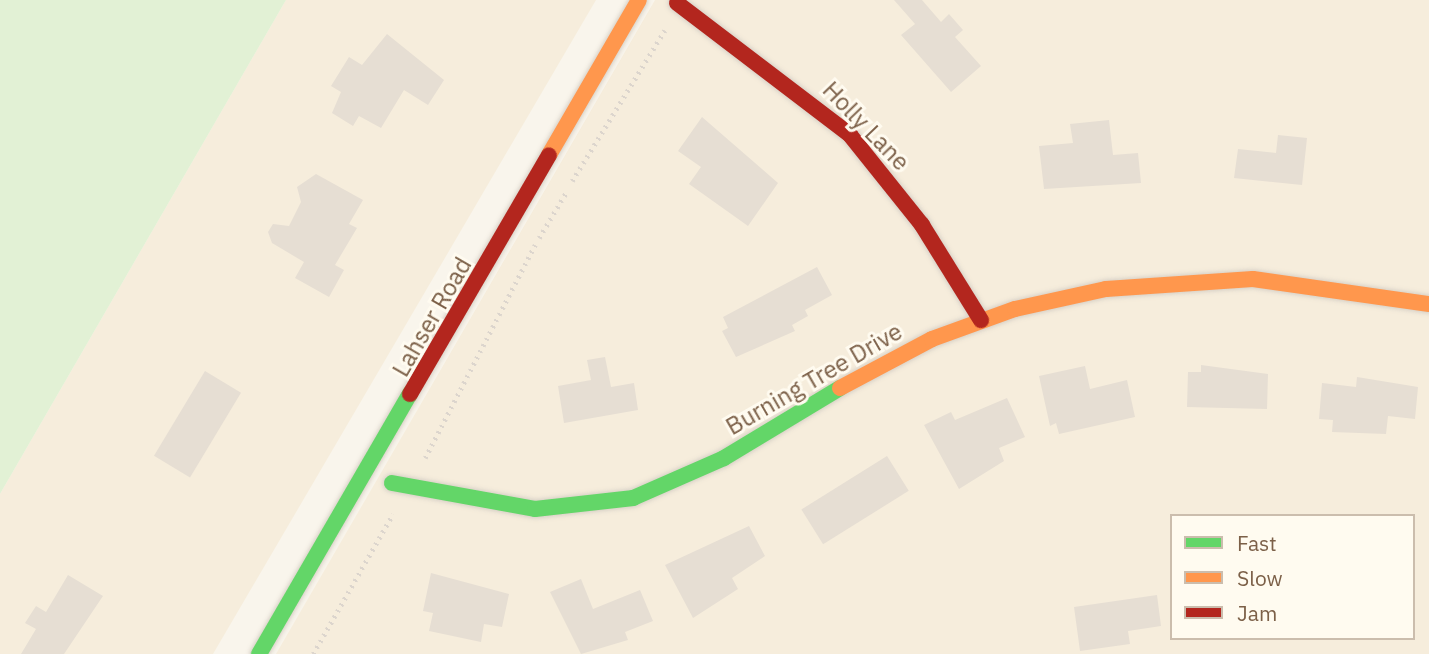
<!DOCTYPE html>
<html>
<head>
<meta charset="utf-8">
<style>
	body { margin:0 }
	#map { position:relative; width:1429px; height:654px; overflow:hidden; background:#f9f5ec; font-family:"IBM Plex Sans",sans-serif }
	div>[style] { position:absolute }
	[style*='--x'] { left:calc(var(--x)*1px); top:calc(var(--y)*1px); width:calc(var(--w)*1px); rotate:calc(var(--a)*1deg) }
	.residential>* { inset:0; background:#f6eddc }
	.green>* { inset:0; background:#e2f1d5 }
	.building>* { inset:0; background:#e6ded3; transform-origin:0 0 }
	.path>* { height:4.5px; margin-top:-2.25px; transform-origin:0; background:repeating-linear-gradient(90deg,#dcd5cd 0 2px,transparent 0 7px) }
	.roads { filter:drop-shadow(0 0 2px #d8d1c7) drop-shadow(0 0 2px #d8d1c7) }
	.fast>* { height:16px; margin:-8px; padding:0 8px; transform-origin:8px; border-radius:8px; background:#63d668 }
	.slow>* { height:16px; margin:-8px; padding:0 8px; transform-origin:8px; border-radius:8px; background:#ff974d }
	.jam>* { height:16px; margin:-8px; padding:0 8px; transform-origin:8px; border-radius:8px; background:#b3261e }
	span { translate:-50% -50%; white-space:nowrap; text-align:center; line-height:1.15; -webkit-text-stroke:6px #fffbf0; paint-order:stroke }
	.street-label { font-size:24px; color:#7c6048 }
	.legend { position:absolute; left:1170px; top:514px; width:245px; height:126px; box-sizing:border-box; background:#fffbf0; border:2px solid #cbbdad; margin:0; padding:9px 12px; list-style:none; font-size:21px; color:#7c6048 }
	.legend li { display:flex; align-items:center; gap:14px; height:35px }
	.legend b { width:35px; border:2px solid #cbbdad }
</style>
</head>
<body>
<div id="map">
	<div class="residential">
		<i style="clip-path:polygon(286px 0,596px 0,213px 654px,0 654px,0 494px)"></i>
		<i style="clip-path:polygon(evenodd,655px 0,1429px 0,1429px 654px,276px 654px,655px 0,1172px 516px,1413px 516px,1413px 638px,1172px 638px,1172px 516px)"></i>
	</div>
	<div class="green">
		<i style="clip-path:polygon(0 0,286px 0,0 494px)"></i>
	</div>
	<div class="building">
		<i style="clip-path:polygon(894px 0,922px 0,941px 22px,949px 14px,963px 30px,955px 37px,981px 66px,951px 92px,901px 35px,915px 24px)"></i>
		<i style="clip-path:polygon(387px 34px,444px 80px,428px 105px,404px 90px,381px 128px,359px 116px,353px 126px,332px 113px,341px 92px,331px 86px,349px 57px,362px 65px)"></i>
		<i style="clip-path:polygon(702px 117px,778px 183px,748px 226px,689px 184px,701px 167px,678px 151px)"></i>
		<i style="clip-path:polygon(1109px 120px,1113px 155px,1138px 153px,1141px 183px,1044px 189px,1039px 146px,1073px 143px,1070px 124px)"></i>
		<i style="clip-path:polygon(1278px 135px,1307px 138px,1302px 185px,1234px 178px,1238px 149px,1276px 153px)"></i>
		<i style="clip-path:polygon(316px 174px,363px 200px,349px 224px,357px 228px,335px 265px,344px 270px,329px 297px,295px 278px,304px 262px,272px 243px,268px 232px,273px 224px,289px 226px,301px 202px,297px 187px)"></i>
		<i style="clip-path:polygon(817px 267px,832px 295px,805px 310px,808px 316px,792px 325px,795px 331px,736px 357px,722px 331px,728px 328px,723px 317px)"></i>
		<i style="clip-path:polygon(605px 357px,611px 387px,634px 383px,638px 410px,564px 423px,558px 386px,591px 380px,587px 360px)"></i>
		<i style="clip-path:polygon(1201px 365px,1268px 374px,1267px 409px,1187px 407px,1188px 372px,1201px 372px)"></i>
		<i style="clip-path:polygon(1085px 366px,1090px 389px,1127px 380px,1135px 417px,1059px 434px,1056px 423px,1050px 426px,1039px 376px)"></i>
		<i style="left:205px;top:371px;width:42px;height:99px;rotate:31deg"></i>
		<i style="clip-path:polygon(1357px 377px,1418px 387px,1415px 419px,1388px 416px,1386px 434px,1332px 432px,1333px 420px,1319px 419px,1322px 383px,1356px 387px)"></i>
		<i style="clip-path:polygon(1007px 398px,1025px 437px,999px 448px,1004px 461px,959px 489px,924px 425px,951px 412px,955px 420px)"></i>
		<i style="left:887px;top:456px;width:41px;height:101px;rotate:58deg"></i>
		<i style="clip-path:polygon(749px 526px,765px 556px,732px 578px,738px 589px,693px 618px,665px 565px)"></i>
		<i style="clip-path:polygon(431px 573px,509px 594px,502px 627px,484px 624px,481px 642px,429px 631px,433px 613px,423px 611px)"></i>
		<i style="clip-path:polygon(68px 575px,103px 596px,64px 654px,21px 654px,36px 629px,25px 623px,36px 606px,46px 612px)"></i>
		<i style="clip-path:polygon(581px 579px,593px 609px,640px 590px,653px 621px,625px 632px,628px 640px,581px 654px,550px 592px)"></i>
		<i style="clip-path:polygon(1157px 595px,1161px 626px,1128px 631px,1130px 644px,1080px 651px,1074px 607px)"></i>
	</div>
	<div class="path">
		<i style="--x:572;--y:181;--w:177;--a:-58.4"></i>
		<i style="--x:539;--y:238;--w:55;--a:-59.2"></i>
		<i style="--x:425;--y:458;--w:240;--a:-62.7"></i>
		<i style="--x:313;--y:654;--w:161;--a:-60.3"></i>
	</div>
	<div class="roads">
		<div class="fast">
			<i style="--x:392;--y:483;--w:145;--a:10.3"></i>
			<i style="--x:535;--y:509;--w:99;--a:-6.4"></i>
			<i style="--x:633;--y:498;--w:99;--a:-23.7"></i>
			<i style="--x:724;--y:458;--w:135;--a:-31.1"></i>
			<i style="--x:259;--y:654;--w:301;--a:-59.9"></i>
		</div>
		<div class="slow">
			<i style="--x:549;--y:155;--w:179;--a:-59.9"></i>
			<i style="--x:840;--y:388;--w:104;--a:-28"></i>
			<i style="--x:932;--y:339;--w:88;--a:-19.9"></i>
			<i style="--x:1015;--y:309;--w:93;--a:-12.4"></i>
			<i style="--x:1106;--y:289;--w:147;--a:-3.9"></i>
			<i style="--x:1253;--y:279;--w:178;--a:8.1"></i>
		</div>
		<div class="jam">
			<i style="--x:677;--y:3;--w:218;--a:37.3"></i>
			<i style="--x:850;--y:135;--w:115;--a:51.3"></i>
			<i style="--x:922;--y:225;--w:112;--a:58.2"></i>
			<i style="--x:410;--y:394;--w:276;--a:-59.8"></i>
		</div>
	</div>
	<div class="street-label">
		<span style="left:866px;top:126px;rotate:46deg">Holly Lane</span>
		<span style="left:432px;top:317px;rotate:-60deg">Lahser Road</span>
		<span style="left:814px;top:379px;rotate:-30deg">Burning Tree Drive</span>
	</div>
	<ul class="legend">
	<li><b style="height:9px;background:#63d668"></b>Fast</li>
	<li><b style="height:9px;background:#ff974d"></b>Slow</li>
	<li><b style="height:9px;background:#b3261e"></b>Jam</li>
	</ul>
</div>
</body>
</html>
